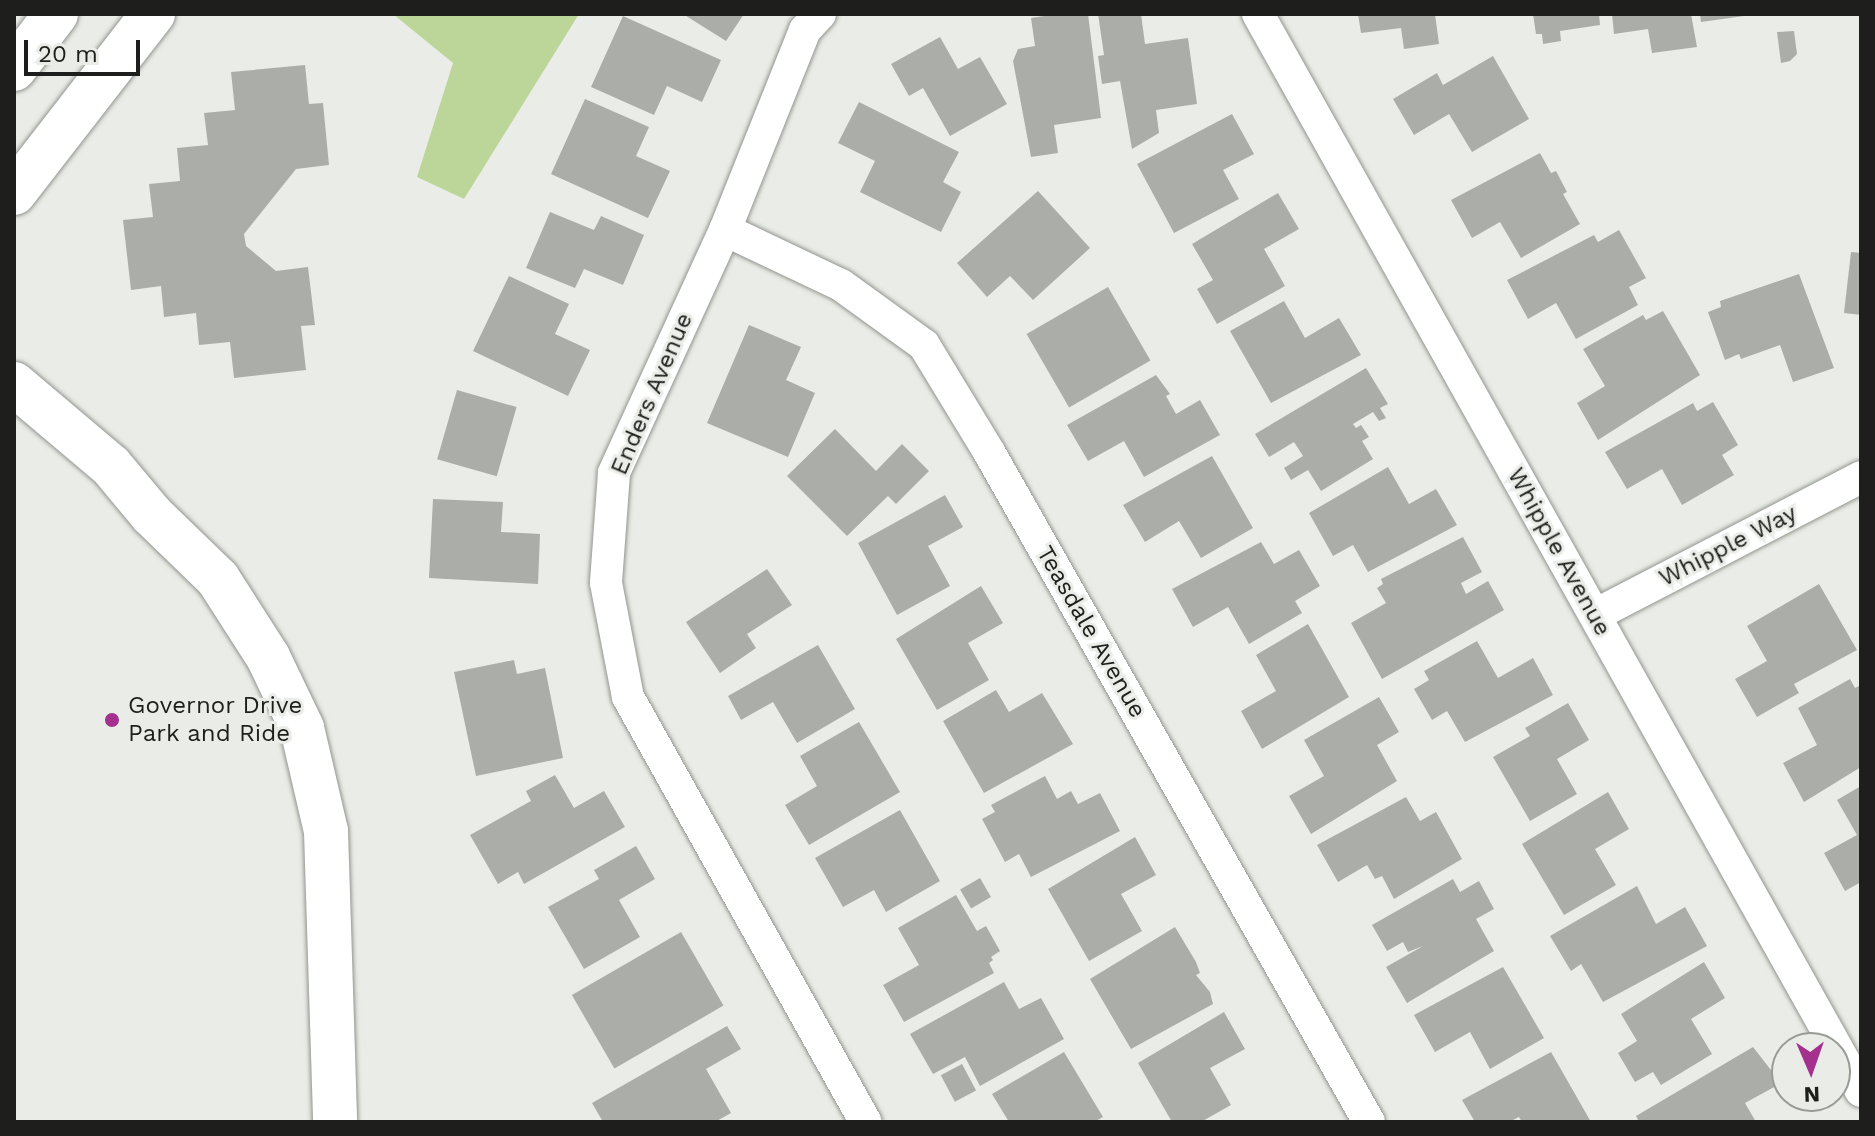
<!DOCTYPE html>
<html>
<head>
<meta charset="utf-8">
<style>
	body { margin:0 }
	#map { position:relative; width:1875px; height:1136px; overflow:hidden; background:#eaede7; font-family:"Work Sans",sans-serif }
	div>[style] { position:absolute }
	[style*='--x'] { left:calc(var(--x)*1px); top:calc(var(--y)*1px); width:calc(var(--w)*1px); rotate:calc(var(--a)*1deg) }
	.green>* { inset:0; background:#bcd69a }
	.building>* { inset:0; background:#abaea8; transform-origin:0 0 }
	.roads { filter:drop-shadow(0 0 2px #92958f) drop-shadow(0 0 2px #92958f) }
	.minor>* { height:32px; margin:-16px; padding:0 16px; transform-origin:16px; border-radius:16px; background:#fff }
	.secondary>* { height:44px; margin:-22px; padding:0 22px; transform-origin:22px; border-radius:22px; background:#fff }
	.motorway>* { height:44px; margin:-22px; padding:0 22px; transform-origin:22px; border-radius:22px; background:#fff }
	.dots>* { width:22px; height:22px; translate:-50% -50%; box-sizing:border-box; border:4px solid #eaede7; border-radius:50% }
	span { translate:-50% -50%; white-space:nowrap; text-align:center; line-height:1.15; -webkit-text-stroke:6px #eaede7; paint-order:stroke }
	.street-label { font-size:24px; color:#1e1f1d }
	.poi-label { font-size:24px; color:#1e1f1d }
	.left { translate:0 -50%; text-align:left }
	.frame { position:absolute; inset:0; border:16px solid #1e1f1d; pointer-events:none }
	.north { position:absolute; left:1771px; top:1032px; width:80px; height:80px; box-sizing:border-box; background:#eaede7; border:2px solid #989b96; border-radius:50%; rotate:178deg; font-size:22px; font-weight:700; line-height:32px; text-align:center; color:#1e1f1d }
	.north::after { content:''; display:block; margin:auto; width:28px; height:36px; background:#a3318d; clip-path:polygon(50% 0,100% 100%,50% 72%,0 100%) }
	.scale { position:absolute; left:24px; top:40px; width:116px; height:36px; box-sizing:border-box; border:4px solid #1e1f1d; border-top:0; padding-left:10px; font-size:24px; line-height:28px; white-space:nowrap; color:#1e1f1d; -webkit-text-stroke:6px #eaede7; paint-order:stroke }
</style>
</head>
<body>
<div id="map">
	<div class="green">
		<i style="clip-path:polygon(393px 14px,579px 14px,464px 199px,417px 177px,453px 63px)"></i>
	</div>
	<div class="building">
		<i style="clip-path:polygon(683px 14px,744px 14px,726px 41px)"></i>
		<i style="clip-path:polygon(1058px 14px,1088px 14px,1101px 118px,1054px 125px,1058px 153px,1031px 157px,1013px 61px,1018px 49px,1035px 46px,1031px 18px)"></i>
		<i style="clip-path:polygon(1098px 14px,1141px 14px,1145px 44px,1188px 38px,1197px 104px,1156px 110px,1159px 133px,1132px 149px,1120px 81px,1102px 84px,1098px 56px,1104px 55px)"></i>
		<i style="clip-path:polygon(1358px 14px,1435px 14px,1439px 44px,1404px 49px,1401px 28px,1361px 33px)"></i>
		<i style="clip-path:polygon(1533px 14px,1599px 14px,1600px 25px,1560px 31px,1561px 41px,1543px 44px,1542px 34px,1536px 34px)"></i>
		<i style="clip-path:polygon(1612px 14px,1691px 14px,1697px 47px,1652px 53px,1648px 29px,1614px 34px)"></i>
		<i style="clip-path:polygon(1700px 14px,1744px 14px,1744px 16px,1701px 22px)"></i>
		<i style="clip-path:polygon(623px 16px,721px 60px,702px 102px,667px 86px,654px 115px,591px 87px)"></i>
		<i style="clip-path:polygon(1794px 31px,1797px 54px,1790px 61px,1781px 63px,1777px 32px)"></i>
		<i style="clip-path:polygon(940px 37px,958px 69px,980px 57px,1007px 104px,950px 136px,923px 88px,909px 96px,891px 64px)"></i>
		<i style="clip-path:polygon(1493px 56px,1529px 119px,1472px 152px,1449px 114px,1414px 135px,1393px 99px,1437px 73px,1443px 85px)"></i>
		<i style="clip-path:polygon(305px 65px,309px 104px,323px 103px,329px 165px,296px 169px,244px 234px,246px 246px,276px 271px,308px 267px,315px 325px,301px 326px,306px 370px,234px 378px,230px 342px,199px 345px,196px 313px,164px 317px,161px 286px,131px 290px,123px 220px,153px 217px,149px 184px,180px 181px,177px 148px,208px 145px,204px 113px,235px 110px,231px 72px)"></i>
		<i style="clip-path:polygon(585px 99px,649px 127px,636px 156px,670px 171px,648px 218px,551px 174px)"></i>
		<i style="clip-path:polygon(859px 102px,959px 152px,943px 182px,961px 192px,941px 232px,860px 192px,875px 161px,838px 143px)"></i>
		<i style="clip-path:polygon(1232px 114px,1254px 154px,1223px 170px,1239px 199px,1174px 233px,1137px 164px)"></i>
		<i style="clip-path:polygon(1540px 153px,1551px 173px,1556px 171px,1567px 192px,1563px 194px,1580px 224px,1521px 258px,1500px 222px,1472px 238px,1451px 200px)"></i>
		<i style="clip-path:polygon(1038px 191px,1090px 248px,1033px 300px,1010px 276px,987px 297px,957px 263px)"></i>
		<i style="clip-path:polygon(1278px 193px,1299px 229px,1264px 249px,1285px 286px,1217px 324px,1197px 289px,1213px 280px,1192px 244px)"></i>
		<i style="clip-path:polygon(550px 212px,594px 230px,601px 216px,644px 235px,623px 285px,584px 269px,575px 288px,526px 268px)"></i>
		<i style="clip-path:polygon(1619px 230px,1646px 278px,1629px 287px,1638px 305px,1576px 339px,1556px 303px,1528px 319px,1507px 280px,1594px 235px,1598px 242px)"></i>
		<i style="clip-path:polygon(1851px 252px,1861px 253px,1861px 315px,1844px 313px)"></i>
		<i style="clip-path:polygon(1799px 274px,1834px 368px,1793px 382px,1780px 345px,1741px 359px,1739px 354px,1725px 360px,1708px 312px,1721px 307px,1720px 301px)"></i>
		<i style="clip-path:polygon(509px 276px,569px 304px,555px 334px,590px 350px,568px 396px,473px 351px)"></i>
		<i style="left:1108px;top:287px;width:85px;height:94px;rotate:60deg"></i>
		<i style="clip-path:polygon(1284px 301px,1305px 338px,1339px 318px,1361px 355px,1271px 403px,1230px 331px)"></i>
		<i style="clip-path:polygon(1663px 311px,1700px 375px,1598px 440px,1577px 403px,1605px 386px,1583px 349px,1643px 315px,1646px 320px)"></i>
		<i style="clip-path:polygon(749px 325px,801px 347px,786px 380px,815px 393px,788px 457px,707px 423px)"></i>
		<i style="clip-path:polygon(1366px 368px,1388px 404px,1380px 408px,1386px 418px,1379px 421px,1373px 412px,1353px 424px,1356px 428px,1361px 425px,1369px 437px,1362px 441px,1373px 459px,1321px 491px,1308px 470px,1291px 480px,1284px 468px,1303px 456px,1294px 442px,1269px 457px,1255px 434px)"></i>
		<i style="clip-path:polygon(1156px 375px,1170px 394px,1166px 396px,1176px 414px,1200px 400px,1220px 435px,1144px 477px,1124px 441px,1088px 461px,1067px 425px)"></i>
		<i style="left:457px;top:390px;width:62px;height:72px;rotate:16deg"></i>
		<i style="clip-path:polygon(1713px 402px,1738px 445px,1722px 455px,1734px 475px,1682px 505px,1662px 469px,1627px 489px,1605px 452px,1693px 403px,1697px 411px)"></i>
		<i style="clip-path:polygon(835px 429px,876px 471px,902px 444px,929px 471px,896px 504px,888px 496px,847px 536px,787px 476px)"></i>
		<i style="clip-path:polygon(1212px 456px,1253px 528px,1201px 558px,1179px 521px,1145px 542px,1123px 505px)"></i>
		<i style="clip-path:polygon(1388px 467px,1409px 504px,1436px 489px,1457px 525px,1368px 572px,1353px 545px,1333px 556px,1309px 513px)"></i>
		<i style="clip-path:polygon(945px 495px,963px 527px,928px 546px,950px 586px,897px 615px,858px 543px)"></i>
		<i style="clip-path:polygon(433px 499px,503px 502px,501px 532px,540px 534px,538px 584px,429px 578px)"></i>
		<i style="clip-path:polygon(1463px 537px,1482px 572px,1461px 583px,1466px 594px,1488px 581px,1504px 610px,1382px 679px,1351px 623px,1386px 603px,1377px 588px,1383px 584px,1381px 579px)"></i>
		<i style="clip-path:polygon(1261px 542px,1274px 564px,1299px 550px,1320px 586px,1295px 601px,1302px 613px,1249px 644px,1228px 607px,1193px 627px,1172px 589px)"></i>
		<i style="clip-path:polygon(767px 569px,792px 605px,747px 634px,756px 648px,720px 673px,686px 622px)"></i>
		<i style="clip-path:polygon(1819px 584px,1857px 650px,1794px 684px,1799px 693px,1757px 717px,1735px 679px,1767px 661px,1747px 626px)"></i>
		<i style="clip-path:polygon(981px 586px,1003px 623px,968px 643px,989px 680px,937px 710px,896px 639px)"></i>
		<i style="clip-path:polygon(1308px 624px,1349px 697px,1262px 749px,1241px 711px,1276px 691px,1256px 655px)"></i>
		<i style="clip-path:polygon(1477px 641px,1498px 678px,1533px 658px,1553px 695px,1465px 742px,1447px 711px,1432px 720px,1414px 689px,1429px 680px,1424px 671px)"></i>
		<i style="clip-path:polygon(818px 645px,855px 709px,797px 743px,773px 702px,741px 720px,728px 696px)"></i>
		<i style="clip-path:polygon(514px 660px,517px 674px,545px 668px,563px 758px,476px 776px,454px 672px)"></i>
		<i style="clip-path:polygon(1850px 679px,1855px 688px,1861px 685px,1861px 767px,1804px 802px,1783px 763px,1817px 745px,1798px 708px)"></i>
		<i style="clip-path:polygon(996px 690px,1009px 712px,1042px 693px,1073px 744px,984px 793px,943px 721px)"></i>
		<i style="clip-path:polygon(1379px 697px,1399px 732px,1377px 745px,1397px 781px,1311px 834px,1289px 796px,1324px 776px,1304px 740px)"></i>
		<i style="clip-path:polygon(1568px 703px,1589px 740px,1557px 759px,1577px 794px,1530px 821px,1493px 757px,1530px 736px,1525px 728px)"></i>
		<i style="clip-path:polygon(859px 722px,900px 792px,809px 845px,785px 805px,817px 786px,800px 756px)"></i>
		<i style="clip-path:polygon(555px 775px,574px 808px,604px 791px,625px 827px,524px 884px,518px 872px,498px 884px,470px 835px,531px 801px,526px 791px)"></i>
		<i style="clip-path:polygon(1045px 776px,1057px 799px,1071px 791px,1078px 804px,1100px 793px,1120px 831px,1031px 877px,1019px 854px,1005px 862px,982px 819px,995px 812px,991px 805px)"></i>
		<i style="clip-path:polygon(1861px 786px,1861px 882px,1845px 891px,1824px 853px,1857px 835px,1837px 800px)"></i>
		<i style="clip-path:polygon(1608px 792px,1629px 829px,1595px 849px,1616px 885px,1564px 915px,1522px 844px)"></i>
		<i style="clip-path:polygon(1406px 797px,1420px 821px,1436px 812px,1462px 859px,1394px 899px,1382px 876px,1375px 879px,1367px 865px,1338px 882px,1317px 845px)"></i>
		<i style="clip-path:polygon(900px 810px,940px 881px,886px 912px,874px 890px,843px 907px,815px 858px)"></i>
		<i style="clip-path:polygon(1135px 837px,1156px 875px,1121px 894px,1142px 931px,1089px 961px,1048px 889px)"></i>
		<i style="clip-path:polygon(636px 846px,655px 879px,619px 900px,640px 937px,584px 969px,548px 907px,599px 879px,594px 870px)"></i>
		<i style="left:980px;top:878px;width:22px;height:23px;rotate:60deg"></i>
		<i style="clip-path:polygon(1453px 879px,1460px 892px,1479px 881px,1494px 909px,1476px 919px,1494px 951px,1407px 1003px,1386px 967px,1423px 946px,1408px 952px,1403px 942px,1387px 951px,1372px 925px)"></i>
		<i style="clip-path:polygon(1637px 886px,1656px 924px,1685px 907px,1707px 946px,1603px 1002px,1581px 964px,1571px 971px,1550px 936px)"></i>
		<i style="clip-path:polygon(956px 895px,977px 931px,986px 926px,1000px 951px,991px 957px,993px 960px,989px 963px,994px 973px,904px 1022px,883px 985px,919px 965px,898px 928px)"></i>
		<i style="clip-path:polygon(1175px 927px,1196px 962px,1200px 973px,1196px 975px,1210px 992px,1213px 1004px,1131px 1049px,1090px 979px)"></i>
		<i style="left:681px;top:932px;width:85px;height:126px;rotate:60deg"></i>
		<i style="clip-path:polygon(1704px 962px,1725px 998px,1691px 1019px,1712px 1054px,1661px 1085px,1653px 1072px,1635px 1082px,1618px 1053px,1637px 1041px,1621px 1014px)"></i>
		<i style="clip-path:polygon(1503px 967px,1544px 1038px,1490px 1069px,1470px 1032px,1435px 1052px,1414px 1015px)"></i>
		<i style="clip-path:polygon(1004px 982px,1019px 1009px,1041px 998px,1064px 1039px,980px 1086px,965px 1057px,933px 1074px,910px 1034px)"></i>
		<i style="clip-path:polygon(1224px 1012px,1245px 1049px,1210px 1068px,1231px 1105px,1201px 1122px,1172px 1122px,1138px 1063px)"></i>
		<i style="clip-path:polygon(727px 1026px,741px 1049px,706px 1069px,731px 1113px,715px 1122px,603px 1122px,592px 1103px)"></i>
		<i style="clip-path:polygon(1753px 1047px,1771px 1070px,1776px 1086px,1745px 1103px,1756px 1122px,1639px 1122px,1636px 1116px)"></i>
		<i style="clip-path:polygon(1064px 1052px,1103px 1117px,1094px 1122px,1009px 1122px,992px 1094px)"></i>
		<i style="clip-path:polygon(1551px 1052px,1591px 1122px,1522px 1122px,1519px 1117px,1509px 1122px,1475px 1122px,1462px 1100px)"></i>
		<i style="left:962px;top:1064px;width:30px;height:24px;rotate:62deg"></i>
	</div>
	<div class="roads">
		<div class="minor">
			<i style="--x:820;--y:14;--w:22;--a:133"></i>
			<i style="--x:805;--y:30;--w:215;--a:111.8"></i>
			<i style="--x:725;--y:230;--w:267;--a:114.6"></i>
			<i style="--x:614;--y:473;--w:110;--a:94.2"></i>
			<i style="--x:606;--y:583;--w:116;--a:79.1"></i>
			<i style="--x:628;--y:697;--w:487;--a:60.8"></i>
			<i style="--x:1258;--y:14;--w:1234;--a:60.76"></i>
			<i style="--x:725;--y:230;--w:128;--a:25.4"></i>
			<i style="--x:841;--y:285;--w:102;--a:35.9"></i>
			<i style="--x:924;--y:345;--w:125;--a:58.7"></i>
			<i style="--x:989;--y:452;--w:770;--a:60.44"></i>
			<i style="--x:1595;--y:615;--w:300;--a:-27.4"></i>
		</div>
		<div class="secondary">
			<i style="--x:14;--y:69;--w:69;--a:-52.6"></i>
			<i style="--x:14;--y:193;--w:227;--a:-52.2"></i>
		</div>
		<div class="motorway">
			<i style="--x:14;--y:384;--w:127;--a:40.2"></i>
			<i style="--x:111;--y:466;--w:64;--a:50.1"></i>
			<i style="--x:152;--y:515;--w:92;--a:44.1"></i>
			<i style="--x:218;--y:579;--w:93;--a:57.3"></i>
			<i style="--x:268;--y:657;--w:79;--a:64.4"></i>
			<i style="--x:302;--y:728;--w:106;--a:76.9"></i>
			<i style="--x:326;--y:831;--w:291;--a:88.2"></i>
		</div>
	</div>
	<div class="dots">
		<i style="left:112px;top:720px;background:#a3318d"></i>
	</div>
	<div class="street-label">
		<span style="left:652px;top:394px;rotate:-67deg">Enders Avenue</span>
		<span style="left:1728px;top:546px;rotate:-27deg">Whipple Way</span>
		<span style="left:1559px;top:552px;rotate:61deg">Whipple Avenue</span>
		<span style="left:1091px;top:632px;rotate:60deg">Teasdale Avenue</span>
	</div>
	<div class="poi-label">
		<span class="left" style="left:128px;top:720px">Governor Drive<br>Park and Ride</span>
	</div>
	<div class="frame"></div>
	<div class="north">N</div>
	<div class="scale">20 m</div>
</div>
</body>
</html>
